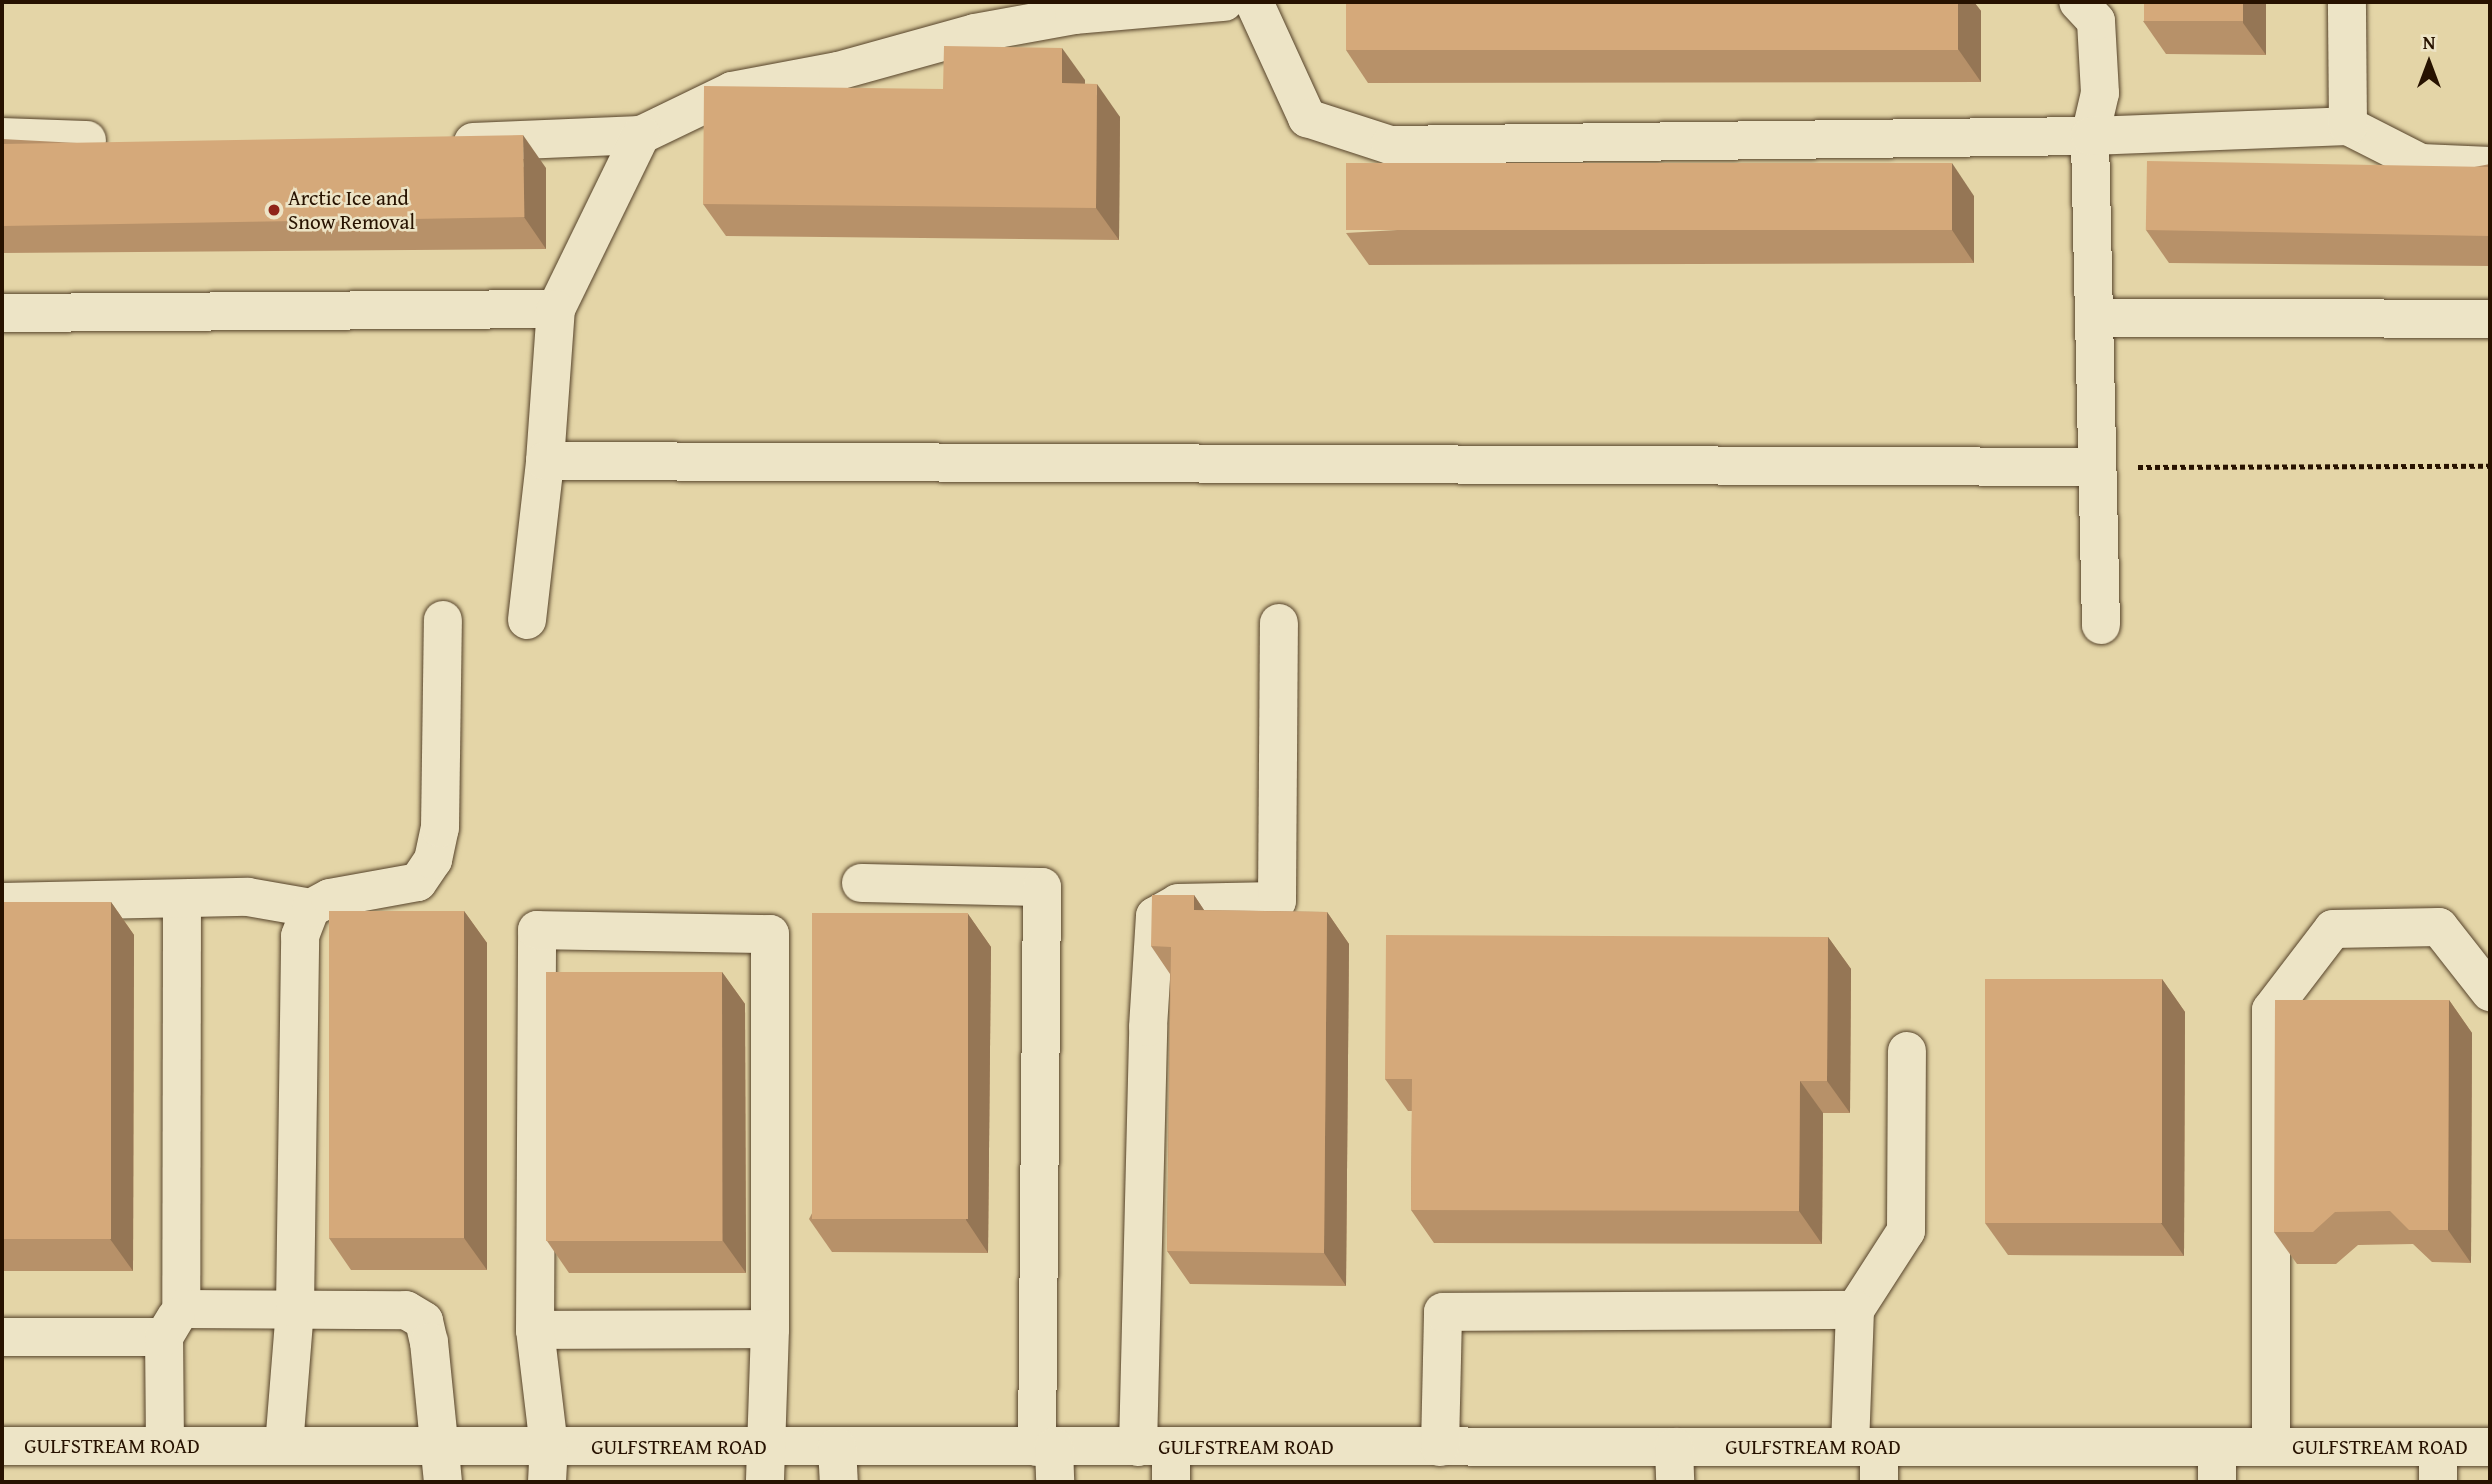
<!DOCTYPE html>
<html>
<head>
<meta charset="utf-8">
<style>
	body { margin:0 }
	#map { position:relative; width:2492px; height:1484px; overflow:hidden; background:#e4d5a7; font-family:"Gentium Book Plus",serif }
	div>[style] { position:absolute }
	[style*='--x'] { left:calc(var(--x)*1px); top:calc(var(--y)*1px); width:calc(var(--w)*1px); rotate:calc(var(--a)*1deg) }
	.path>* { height:4.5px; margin-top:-2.25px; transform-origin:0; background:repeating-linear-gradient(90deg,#271200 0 5px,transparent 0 8.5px) }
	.roads { filter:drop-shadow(0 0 2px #56432a) drop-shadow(0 0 2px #56432a) }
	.minor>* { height:38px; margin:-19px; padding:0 19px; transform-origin:19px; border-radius:19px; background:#ede4c6 }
	.wall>* { inset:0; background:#b79169 }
	.shaded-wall>* { inset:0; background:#957655 }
	.building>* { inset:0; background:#d5a97a; transform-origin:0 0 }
	.dots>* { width:19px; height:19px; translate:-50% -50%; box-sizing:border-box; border:4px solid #ede4c6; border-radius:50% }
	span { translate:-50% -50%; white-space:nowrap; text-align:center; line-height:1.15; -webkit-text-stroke:5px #ede4c6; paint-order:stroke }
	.poi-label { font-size:21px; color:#271200 }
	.left { translate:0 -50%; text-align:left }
	.street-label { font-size:21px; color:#271200 }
	.frame { position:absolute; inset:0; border:4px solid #271200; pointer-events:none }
	.north { position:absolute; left:2394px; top:28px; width:70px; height:70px; -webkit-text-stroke:5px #ede4c6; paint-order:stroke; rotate:0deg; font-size:19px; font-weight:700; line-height:28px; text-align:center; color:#271200 }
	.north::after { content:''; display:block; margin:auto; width:24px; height:32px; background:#271200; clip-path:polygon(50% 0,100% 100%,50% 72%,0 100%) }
</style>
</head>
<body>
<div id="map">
	<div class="path">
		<i style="--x:2138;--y:467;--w:352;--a:-0.2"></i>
	</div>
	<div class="roads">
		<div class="minor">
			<i style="--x:1254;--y:2;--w:128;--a:65.4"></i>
			<i style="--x:1307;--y:118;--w:87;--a:18"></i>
			<i style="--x:1390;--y:145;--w:700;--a:-0.74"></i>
			<i style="--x:2090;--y:136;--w:44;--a:-76.9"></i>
			<i style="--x:2100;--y:93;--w:72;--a:-93.2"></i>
			<i style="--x:2096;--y:21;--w:26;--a:-133"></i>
			<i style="--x:2348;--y:126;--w:82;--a:26.9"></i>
			<i style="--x:2421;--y:163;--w:69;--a:2.5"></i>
			<i style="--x:2;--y:137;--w:85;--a:2"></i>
			<i style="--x:473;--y:142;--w:168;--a:-2.4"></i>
			<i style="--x:641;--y:135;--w:101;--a:-25.8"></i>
			<i style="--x:732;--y:91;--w:108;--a:-10.7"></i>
			<i style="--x:838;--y:71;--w:142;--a:-15.5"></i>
			<i style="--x:975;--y:33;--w:101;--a:-10.3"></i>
			<i style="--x:1074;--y:15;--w:151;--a:-5"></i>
			<i style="--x:2;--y:313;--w:554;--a:-0.41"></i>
			<i style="--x:556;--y:309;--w:194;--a:-64"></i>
			<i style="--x:2094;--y:318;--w:396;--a:0.1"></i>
			<i style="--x:545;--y:461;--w:152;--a:-85.9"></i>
			<i style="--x:527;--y:620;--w:160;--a:-83.5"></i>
			<i style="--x:545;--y:461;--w:1552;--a:0.22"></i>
			<i style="--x:2101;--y:625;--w:489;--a:-91.3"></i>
			<i style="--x:2090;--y:136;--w:258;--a:-2.2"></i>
			<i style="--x:2348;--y:126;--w:124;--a:-90.5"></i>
			<i style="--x:861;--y:883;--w:181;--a:1.3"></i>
			<i style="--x:1042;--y:887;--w:560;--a:90.51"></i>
			<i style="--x:182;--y:899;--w:410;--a:90.1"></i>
			<i style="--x:181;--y:1309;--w:225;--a:0.3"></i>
			<i style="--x:406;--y:1310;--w:21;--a:31"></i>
			<i style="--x:424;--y:1321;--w:22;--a:77"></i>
			<i style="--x:429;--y:1342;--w:141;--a:84.3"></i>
			<i style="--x:2;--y:902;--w:246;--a:-1.2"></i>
			<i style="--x:248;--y:897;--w:64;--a:9.9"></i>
			<i style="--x:1855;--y:1310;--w:94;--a:-57.2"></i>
			<i style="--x:1906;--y:1231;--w:180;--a:-89.7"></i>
			<i style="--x:535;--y:1330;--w:235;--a:-0.2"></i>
			<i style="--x:2;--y:1337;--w:162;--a:0"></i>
			<i style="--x:2;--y:1446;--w:2488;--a:0.02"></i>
			<i style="--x:165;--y:1446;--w:109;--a:-90.5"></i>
			<i style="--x:164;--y:1337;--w:23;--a:-59"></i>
			<i style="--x:284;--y:1446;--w:138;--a:-85.4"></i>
			<i style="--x:295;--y:1308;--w:372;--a:-89.2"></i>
			<i style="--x:300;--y:936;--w:30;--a:-69"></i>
			<i style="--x:311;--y:908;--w:21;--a:-28"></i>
			<i style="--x:330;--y:898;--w:89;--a:-10.3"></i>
			<i style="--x:418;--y:882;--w:27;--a:-56"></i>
			<i style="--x:433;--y:860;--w:33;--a:-78"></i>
			<i style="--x:440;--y:828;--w:208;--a:-89.2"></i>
			<i style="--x:837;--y:1447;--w:35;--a:87"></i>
			<i style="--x:1054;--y:1447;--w:35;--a:88"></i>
			<i style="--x:1138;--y:1447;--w:420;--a:-88.6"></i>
			<i style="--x:1148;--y:1027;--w:111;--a:-86.4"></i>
			<i style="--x:1155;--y:916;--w:26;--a:-29"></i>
			<i style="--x:1178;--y:903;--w:99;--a:-1.2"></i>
			<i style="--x:1277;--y:901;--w:278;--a:-89.6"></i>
			<i style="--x:1440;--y:1447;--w:135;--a:-88.7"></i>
			<i style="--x:1443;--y:1312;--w:412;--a:-0.3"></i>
			<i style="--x:1855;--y:1310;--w:137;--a:92.1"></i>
			<i style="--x:1674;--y:1447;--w:35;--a:88"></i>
			<i style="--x:2271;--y:1447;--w:437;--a:-90"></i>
			<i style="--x:2271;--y:1010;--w:102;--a:-52.6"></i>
			<i style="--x:2333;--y:929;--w:106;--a:-1.1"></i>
			<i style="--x:2439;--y:927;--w:83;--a:51.9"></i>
			<i style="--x:2438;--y:1447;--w:35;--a:90"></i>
			<i style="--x:547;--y:1482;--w:35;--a:-87"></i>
			<i style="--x:549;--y:1447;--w:118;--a:-96.8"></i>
			<i style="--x:535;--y:1330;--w:400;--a:-89.7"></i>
			<i style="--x:537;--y:930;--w:233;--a:1"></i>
			<i style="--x:770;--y:934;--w:395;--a:90"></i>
			<i style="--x:770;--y:1329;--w:153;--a:91.9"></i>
			<i style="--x:1171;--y:1482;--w:35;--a:-90"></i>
			<i style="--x:1879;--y:1482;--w:35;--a:-90"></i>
			<i style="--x:2217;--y:1482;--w:35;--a:-90"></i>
		</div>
	</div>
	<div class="wall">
		<i style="clip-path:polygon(1346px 2px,1974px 2px,1981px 11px,1981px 82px,1368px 83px,1346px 50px)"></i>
		<i style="clip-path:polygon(2266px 2px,2266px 55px,2166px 54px,2143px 21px)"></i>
		<i style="clip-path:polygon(1085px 80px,1085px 84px,1120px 117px,1119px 240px,726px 236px,703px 204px,943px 89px)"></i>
		<i style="clip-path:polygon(2px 139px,546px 168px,546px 249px,2px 253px)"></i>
		<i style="clip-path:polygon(2490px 164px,2490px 266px,2169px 263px,2146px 230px)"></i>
		<i style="clip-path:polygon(1974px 196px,1974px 263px,1369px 265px,1346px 233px)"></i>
		<i style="clip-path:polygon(1194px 895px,1204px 910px,1327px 912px,1349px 944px,1346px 1286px,1190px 1284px,1167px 1251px,1170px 974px,1151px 946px)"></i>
		<i style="clip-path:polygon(2px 902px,111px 902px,134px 935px,133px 1271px,2px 1271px)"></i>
		<i style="clip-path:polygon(464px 911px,487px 943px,487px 1270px,351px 1270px,329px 1238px)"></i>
		<i style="clip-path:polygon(968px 914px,991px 947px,988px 1253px,832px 1252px,809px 1219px)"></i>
		<i style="clip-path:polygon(1828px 937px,1851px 969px,1850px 1113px,1823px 1113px,1822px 1244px,1434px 1243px,1411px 1210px,1412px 1111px,1408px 1111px,1385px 1079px)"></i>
		<i style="clip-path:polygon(722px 972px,745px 1004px,746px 1273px,569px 1273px,547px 1241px)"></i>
		<i style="clip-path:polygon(2162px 979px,2185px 1012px,2184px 1256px,2008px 1255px,1985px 1223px)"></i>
		<i style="clip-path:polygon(2449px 1000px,2472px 1033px,2471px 1263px,2432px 1262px,2413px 1244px,2358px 1245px,2336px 1264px,2297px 1264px,2274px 1232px)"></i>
	</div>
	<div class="shaded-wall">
		<i style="clip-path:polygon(1958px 2px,1974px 2px,1981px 11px,1981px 82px,1958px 49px)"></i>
		<i style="clip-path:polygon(2243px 2px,2266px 2px,2266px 55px,2243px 23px)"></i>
		<i style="clip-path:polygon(1062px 48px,1085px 80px,1085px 116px,1062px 83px)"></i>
		<i style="clip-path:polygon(1097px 84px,1120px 117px,1119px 240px,1096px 208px)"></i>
		<i style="clip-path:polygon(523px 135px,546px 168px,546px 249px,524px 217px)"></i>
		<i style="clip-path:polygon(1952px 163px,1974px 196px,1974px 263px,1952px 230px)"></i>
		<i style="clip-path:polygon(1194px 895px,1216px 928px,1194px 910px)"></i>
		<i style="clip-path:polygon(111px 902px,134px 935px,133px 1271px,110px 1239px)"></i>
		<i style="clip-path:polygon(464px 911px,487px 943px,487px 1270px,464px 1238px)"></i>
		<i style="clip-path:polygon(1327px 912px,1349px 944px,1346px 1286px,1324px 1253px)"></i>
		<i style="clip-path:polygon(968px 914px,991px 947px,988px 1253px,966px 1220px)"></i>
		<i style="clip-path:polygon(1828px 937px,1851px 969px,1850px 1113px,1827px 1081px)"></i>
		<i style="clip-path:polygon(722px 972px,745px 1004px,746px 1273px,723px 1241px)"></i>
		<i style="clip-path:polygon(2162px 979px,2185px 1012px,2184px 1256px,2161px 1223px)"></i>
		<i style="clip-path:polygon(2449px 1000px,2472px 1033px,2471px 1263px,2448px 1230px)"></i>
		<i style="clip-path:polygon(1800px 1081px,1823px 1113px,1822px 1244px,1799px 1211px)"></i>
	</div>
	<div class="building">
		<i style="left:1346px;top:2px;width:612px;height:48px"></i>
		<i style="left:2144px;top:2px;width:99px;height:19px"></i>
		<i style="clip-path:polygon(944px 46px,1062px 48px,1062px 83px,1097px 84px,1096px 208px,703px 204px,704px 86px,943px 89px)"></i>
		<i style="left:523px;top:135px;width:82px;height:521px;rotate:89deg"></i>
		<i style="left:2147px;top:161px;width:343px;height:69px;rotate:1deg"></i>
		<i style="left:1952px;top:163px;width:67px;height:606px;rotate:90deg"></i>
		<i style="clip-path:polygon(1152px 895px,1194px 895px,1194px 910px,1327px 912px,1324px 1253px,1167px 1251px,1171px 947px,1151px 946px)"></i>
		<i style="left:2px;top:902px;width:109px;height:337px"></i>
		<i style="left:329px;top:911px;width:135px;height:327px"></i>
		<i style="left:812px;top:913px;width:156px;height:306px"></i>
		<i style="clip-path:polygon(1386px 935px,1828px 937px,1827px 1081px,1800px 1081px,1799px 1211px,1411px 1210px,1412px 1079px,1385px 1079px)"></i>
		<i style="left:546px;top:972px;width:176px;height:269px"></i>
		<i style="left:1985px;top:979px;width:177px;height:244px"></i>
		<i style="clip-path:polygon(2275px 1000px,2449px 1000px,2448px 1230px,2409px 1230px,2390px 1211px,2335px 1212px,2313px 1232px,2274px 1232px)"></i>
	</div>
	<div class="dots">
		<i style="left:274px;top:210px;background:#8f2418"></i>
	</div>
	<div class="poi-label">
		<span class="left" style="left:288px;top:210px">Arctic Ice and<br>Snow Removal</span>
	</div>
	<div class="street-label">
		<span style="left:112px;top:1446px">GULFSTREAM ROAD</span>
		<span style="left:679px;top:1447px">GULFSTREAM ROAD</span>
		<span style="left:1246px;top:1447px">GULFSTREAM ROAD</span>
		<span style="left:1813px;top:1447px">GULFSTREAM ROAD</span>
		<span style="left:2380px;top:1447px">GULFSTREAM ROAD</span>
	</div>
	<div class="frame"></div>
	<div class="north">N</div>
</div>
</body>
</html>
